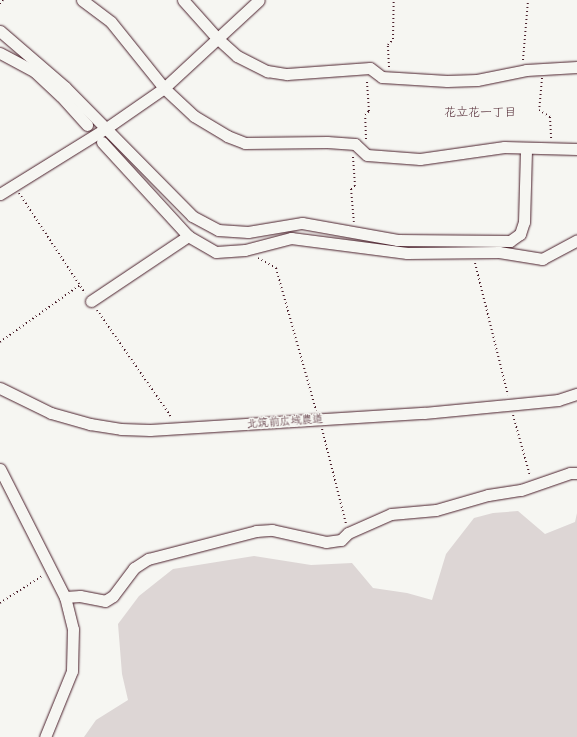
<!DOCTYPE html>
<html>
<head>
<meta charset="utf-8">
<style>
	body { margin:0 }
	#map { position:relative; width:577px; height:737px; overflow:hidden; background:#f6f6f2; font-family:"Playpen Sans","Klee One",sans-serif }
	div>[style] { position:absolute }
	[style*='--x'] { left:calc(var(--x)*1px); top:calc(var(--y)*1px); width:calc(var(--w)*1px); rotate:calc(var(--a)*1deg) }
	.green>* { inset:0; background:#ddd6d5 }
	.path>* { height:2px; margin-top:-1px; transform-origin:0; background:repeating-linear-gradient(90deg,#4a1f2b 0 1px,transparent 0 4px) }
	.roads { filter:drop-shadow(0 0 1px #4a1f2b) drop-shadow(0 0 1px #4a1f2b) }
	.minor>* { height:11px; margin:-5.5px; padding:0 5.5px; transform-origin:5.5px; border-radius:5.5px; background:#f6f6f2 }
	span { translate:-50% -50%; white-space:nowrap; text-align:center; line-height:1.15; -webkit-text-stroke:3px #f6f6f2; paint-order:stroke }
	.street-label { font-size:11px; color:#4a1f2b }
	.neighbourhood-label { font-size:12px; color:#4a1f2b }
</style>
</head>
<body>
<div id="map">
	<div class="green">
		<i style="clip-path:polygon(518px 511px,545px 534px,575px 522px,577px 513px,577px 737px,84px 737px,96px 720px,128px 700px,122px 674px,118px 624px,139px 596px,173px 569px,254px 556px,311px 565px,352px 563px,373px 588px,407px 593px,432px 600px,446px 554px,474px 518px,493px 513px)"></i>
	</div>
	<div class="path">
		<i style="--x:0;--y:4;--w:5;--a:-53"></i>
		<i style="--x:523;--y:60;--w:60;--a:-85.2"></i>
		<i style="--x:389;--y:67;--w:22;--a:-93"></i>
		<i style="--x:388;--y:45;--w:8;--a:-50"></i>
		<i style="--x:393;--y:39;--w:39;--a:-89"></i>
		<i style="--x:542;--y:78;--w:32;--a:95"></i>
		<i style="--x:539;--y:110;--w:13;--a:32"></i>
		<i style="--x:550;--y:117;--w:21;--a:87"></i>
		<i style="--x:366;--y:139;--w:24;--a:-92"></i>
		<i style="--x:365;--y:115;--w:6;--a:-45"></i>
		<i style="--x:369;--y:111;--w:32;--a:-94"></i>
		<i style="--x:353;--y:157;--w:29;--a:86"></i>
		<i style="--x:355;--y:186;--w:5;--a:143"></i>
		<i style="--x:351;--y:189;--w:33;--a:85"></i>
		<i style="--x:19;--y:193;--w:120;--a:56.6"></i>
		<i style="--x:258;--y:258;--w:21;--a:29"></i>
		<i style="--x:276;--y:268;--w:148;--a:74.3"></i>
		<i style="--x:475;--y:263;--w:136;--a:76"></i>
		<i style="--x:97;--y:310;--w:131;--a:55.2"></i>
		<i style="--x:0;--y:342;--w:98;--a:-35.5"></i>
		<i style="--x:513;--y:415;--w:63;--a:74.4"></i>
		<i style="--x:322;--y:429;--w:98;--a:75.8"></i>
		<i style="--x:0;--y:603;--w:50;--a:-32.7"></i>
	</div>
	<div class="roads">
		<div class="minor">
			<i style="--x:82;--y:0;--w:36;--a:37"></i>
			<i style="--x:111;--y:22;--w:85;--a:51.2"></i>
			<i style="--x:164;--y:88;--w:41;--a:43"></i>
			<i style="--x:194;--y:116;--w:39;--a:31"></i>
			<i style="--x:227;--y:136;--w:19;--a:21"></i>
			<i style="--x:245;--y:143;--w:82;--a:-0.7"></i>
			<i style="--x:327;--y:142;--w:28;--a:4"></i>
			<i style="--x:355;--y:144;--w:16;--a:43"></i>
			<i style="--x:367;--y:155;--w:53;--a:4.3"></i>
			<i style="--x:420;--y:159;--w:85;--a:-8.1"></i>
			<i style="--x:504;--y:147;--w:73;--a:1.6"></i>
			<i style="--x:183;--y:0;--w:51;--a:48.2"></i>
			<i style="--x:217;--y:38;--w:27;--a:42"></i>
			<i style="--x:237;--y:56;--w:34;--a:27"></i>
			<i style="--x:267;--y:71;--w:20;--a:9"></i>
			<i style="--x:287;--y:74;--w:83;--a:-4.1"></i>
			<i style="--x:370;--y:68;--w:15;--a:37"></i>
			<i style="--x:382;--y:77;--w:65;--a:3.5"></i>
			<i style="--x:447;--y:81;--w:30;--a:-2"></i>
			<i style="--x:477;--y:80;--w:50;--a:-11.5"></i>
			<i style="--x:526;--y:70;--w:51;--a:-3.4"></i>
			<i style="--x:0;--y:31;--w:86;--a:40.7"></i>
			<i style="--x:65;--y:87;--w:181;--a:45.4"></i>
			<i style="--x:192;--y:216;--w:30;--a:28"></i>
			<i style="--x:218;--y:230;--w:30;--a:4"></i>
			<i style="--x:248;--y:232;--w:55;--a:-9.5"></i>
			<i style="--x:302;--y:223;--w:97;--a:10.1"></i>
			<i style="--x:397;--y:240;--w:113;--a:0.5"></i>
			<i style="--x:510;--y:241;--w:12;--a:-35"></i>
			<i style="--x:520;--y:234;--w:13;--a:-72"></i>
			<i style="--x:524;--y:222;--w:73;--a:-88.4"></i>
			<i style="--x:0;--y:53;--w:40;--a:28"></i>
			<i style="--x:35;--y:72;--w:35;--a:43"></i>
			<i style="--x:61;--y:96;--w:39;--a:48"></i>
			<i style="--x:102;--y:142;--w:127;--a:47.5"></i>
			<i style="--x:188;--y:236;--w:32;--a:30"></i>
			<i style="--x:216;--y:252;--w:29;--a:-4"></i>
			<i style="--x:245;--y:250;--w:48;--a:-14.6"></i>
			<i style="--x:291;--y:238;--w:117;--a:7.4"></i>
			<i style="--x:407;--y:253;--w:92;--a:-0.6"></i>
			<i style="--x:499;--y:252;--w:44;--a:9.2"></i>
			<i style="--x:542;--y:259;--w:40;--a:-28"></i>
			<i style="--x:0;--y:194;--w:123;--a:-31.8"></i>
			<i style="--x:105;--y:129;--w:72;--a:-34.8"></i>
			<i style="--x:164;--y:88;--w:129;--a:-42.8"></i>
			<i style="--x:91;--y:301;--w:117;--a:-33.8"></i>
			<i style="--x:0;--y:388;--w:57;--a:26.1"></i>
			<i style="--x:51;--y:413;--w:41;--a:15.8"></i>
			<i style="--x:90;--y:424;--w:31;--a:9"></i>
			<i style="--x:121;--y:429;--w:29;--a:2"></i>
			<i style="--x:150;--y:430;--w:275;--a:-3.6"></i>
			<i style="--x:424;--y:413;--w:135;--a:-5.5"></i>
			<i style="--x:558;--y:400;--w:20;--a:-18"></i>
			<i style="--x:0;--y:469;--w:144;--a:63.1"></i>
			<i style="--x:65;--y:597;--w:33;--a:76"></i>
			<i style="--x:73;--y:629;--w:42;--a:91.4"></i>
			<i style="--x:72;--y:671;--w:71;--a:112.2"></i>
			<i style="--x:65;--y:597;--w:15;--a:-4"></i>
			<i style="--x:80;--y:596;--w:25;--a:11"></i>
			<i style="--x:105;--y:601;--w:9;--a:-32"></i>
			<i style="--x:113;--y:596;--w:35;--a:-53"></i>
			<i style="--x:134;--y:568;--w:17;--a:-33"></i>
			<i style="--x:148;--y:559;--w:112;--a:-14.5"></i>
			<i style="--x:256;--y:531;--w:16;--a:-4"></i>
			<i style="--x:272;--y:530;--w:55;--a:12.5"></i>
			<i style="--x:326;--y:542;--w:15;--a:-8"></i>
			<i style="--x:341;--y:540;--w:10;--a:-45"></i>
			<i style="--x:348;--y:533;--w:47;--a:-23.8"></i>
			<i style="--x:391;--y:514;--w:45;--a:-5.1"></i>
			<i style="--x:436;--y:510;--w:54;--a:-16.1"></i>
			<i style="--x:488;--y:495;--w:33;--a:-9"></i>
			<i style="--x:521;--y:490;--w:52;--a:-19.1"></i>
			<i style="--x:570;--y:473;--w:7;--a:0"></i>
		</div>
	</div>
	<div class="street-label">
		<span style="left:285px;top:421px;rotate:-4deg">北筑前広域農道</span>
	</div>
	<div class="neighbourhood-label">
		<span style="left:480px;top:112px">花立花一丁目</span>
	</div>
</div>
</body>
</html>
